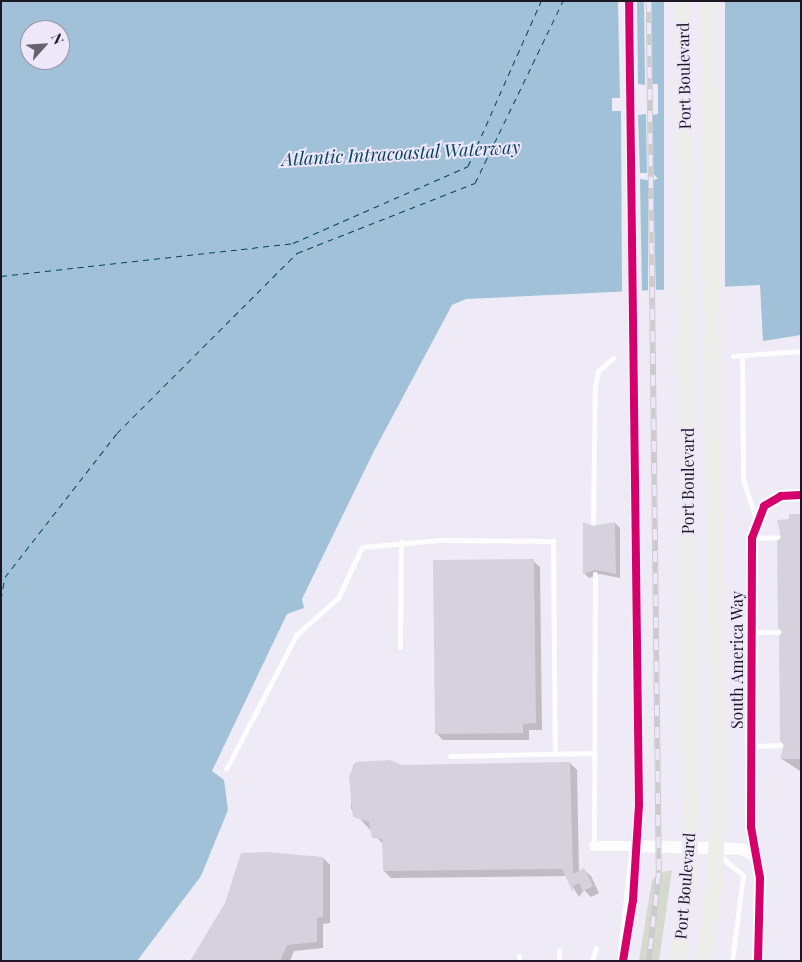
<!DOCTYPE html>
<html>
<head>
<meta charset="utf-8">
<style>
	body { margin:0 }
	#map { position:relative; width:802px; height:962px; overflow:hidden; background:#efebf6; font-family:"Playfair Display",serif }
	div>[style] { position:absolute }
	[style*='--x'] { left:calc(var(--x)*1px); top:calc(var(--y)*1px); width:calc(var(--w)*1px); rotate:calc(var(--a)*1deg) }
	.green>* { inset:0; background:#d5d9ce }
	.water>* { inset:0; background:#a1c1d8 }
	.pier>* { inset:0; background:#efebf6; transform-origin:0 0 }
	.shadow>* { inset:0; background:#0003 }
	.ferry>* { height:1px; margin-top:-0.5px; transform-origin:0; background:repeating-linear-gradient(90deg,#01435f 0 6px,transparent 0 11px) }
	.building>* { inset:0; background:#d6d2dd }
	.service>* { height:5px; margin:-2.5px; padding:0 2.5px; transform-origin:2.5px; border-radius:2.5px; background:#fdfcfe }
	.minor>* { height:10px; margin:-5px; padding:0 5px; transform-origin:5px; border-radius:5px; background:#fdfcfe }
	.tertiary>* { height:12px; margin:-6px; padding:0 6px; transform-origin:6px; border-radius:6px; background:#fdfcfe }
	.primary>* { height:16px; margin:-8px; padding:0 8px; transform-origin:8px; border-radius:8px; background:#edeeea }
	.rail>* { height:5.5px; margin-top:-2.75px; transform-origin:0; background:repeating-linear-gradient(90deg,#eee7fa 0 11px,#cccbce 0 22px); box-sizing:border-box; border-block:1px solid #cccbce }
	.cycleway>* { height:8px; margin:-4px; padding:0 4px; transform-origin:4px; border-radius:4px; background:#d6006c }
	span { translate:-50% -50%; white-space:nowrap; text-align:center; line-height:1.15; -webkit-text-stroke:4px #eee7fa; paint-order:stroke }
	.street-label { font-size:16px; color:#1c1723 }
	.water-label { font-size:18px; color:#01435f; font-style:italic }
	.frame { position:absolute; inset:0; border:2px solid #1c1723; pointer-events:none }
	.north { position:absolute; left:20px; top:20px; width:50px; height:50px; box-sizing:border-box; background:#eee7fa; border:1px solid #9a94a4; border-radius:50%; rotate:64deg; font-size:14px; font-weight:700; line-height:20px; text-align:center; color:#1c1723 }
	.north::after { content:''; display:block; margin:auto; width:18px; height:22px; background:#66616d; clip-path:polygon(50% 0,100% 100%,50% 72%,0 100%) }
</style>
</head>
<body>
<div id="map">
	<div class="green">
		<i style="clip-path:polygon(672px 870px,659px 961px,639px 961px,652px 880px,659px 873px)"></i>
	</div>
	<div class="water">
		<i style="clip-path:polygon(evenodd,801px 1px,801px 335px,763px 341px,760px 285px,466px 299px,452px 305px,373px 453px,302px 599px,304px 608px,287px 614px,212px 771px,224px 780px,228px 810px,201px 876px,137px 961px,1px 961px,1px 2px,801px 1px,30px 30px,60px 30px,60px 60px,30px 60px,30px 30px)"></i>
	</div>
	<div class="pier">
		<i style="clip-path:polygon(evenodd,618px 1px,637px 1px,638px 84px,645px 85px,644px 1px,652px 1px,652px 84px,658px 84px,658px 114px,652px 115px,653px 173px,658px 179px,653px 180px,656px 293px,648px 293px,648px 180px,640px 179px,642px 293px,622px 294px,621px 111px,612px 111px,612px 98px,620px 98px,618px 1px,646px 114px,647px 173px,640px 173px,638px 115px,646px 114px)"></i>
		<i style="left:664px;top:1px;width:61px;height:291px"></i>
	</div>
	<div class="shadow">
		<i style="clip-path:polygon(801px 515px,801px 771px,800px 771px,782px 759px,786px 745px,784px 631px,790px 521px)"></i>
		<i style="clip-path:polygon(615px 523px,620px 528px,620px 578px,600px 574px,589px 578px,585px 574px,584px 524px,593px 528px)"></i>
		<i style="clip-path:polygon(533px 561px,540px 567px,542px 730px,529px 730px,529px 740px,443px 740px,436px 733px)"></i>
		<i style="clip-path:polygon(390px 761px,401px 766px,570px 763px,577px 770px,579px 872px,584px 870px,591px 876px,599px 893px,591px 897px,584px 890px,579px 897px,566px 876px,391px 878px,384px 871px,383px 844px,351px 809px,353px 765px)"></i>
		<i style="clip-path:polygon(323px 858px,330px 865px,330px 923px,323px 924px,323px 948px,294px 951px,290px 961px,195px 961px)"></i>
	</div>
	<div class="ferry">
		<i style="--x:1;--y:276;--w:294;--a:-6.4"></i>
		<i style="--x:293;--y:243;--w:191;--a:-23.7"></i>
		<i style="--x:468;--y:166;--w:180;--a:-66.1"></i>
		<i style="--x:1;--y:599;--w:22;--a:-80"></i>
		<i style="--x:5;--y:577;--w:182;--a:-52.1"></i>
		<i style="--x:117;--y:433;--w:255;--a:-45"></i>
		<i style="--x:297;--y:253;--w:191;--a:-21.5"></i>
		<i style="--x:475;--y:183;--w:202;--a:-64.2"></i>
	</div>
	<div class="building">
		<i style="clip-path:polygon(789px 514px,801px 514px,801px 759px,780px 759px,784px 745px,780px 741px,779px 636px,782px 632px,778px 628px,777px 541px,781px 537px,777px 520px,789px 519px)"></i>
		<i style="clip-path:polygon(583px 522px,593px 526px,615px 522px,616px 574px,595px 570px,583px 574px)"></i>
		<i style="clip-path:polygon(534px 559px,536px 723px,523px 724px,523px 733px,435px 734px,433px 560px)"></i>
		<i style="clip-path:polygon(390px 760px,402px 765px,570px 762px,573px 874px,584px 868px,593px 886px,583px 891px,579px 883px,573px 886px,573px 893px,562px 869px,383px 871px,382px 839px,372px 838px,369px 822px,353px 817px,349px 776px,356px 762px)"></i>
		<i style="clip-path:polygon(266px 852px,323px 857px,323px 917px,317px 918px,317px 942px,287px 945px,280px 961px,190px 961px,225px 903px,241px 853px)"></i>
	</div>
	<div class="service">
		<i style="--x:733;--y:356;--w:68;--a:-4.2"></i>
		<i style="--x:742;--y:356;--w:124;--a:89.5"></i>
		<i style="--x:743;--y:480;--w:40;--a:71.1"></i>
		<i style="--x:593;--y:522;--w:136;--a:-89.2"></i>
		<i style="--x:595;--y:386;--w:15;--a:-79"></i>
		<i style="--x:598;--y:371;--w:20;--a:-41"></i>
		<i style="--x:752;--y:538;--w:25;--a:-2"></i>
		<i style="--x:752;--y:632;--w:26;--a:0"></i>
		<i style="--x:400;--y:647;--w:105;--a:-89.5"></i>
		<i style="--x:753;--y:746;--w:27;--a:-2"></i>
		<i style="--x:450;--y:756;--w:144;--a:-1.2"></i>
		<i style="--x:226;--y:769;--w:153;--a:-62.3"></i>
		<i style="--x:297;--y:634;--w:55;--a:-41.3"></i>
		<i style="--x:338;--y:598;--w:56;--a:-64.8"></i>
		<i style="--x:362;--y:547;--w:78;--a:-5.1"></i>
		<i style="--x:440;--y:540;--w:113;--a:0.5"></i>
		<i style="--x:553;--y:541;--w:212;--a:89.5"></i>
		<i style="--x:594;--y:846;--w:272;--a:-89.8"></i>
		<i style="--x:720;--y:856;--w:30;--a:40"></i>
		<i style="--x:743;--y:875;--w:87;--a:97.3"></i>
		<i style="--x:559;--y:950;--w:11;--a:90"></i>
		<i style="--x:519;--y:956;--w:5;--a:90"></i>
		<i style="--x:592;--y:961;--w:14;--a:-73"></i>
	</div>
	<div class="minor">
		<i style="--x:594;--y:846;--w:42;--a:0"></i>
		<i style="--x:636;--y:846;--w:41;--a:-85.8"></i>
		<i style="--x:639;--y:805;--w:804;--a:-90.71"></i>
	</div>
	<div class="tertiary">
		<i style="--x:623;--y:961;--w:116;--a:-83.6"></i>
		<i style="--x:636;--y:846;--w:105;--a:1.6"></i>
		<i style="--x:741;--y:849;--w:17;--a:25"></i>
		<i style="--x:758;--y:961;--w:83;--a:-88.6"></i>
		<i style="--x:760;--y:878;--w:52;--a:-100"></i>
		<i style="--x:751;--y:827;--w:289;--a:-89.8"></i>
		<i style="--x:752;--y:538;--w:34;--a:-69"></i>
		<i style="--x:764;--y:506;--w:20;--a:-30"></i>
		<i style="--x:781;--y:496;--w:20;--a:-3"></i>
	</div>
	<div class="primary">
		<i style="--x:677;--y:961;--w:80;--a:-81.4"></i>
		<i style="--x:689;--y:882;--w:73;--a:-88.4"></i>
		<i style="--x:691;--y:809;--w:808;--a:-90.57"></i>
		<i style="--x:704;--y:961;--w:78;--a:-81.9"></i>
		<i style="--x:715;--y:884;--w:95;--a:-88.2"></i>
		<i style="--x:718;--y:789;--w:788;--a:-90.65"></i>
	</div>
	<div class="rail">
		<i style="--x:649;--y:1;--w:872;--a:89.34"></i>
		<i style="--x:659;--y:873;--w:89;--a:96.5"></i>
	</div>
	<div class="cycleway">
		<i style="--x:623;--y:961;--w:62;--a:-80.7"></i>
		<i style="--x:633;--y:900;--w:95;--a:-86.4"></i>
		<i style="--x:639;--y:805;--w:804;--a:-90.71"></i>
		<i style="--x:758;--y:961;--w:83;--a:-88.6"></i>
		<i style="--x:760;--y:878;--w:52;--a:-100"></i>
		<i style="--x:751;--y:827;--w:289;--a:-89.8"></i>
		<i style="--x:752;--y:538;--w:34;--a:-69"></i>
		<i style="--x:764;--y:506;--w:20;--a:-30"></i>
		<i style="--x:781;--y:496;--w:20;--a:-3"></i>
	</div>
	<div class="street-label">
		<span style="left:684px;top:76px;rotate:-91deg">Port Boulevard</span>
		<span style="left:688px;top:481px;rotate:-90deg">Port Boulevard</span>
		<span style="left:737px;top:660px;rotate:-90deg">South America Way</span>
		<span style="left:685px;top:886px;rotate:-85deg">Port Boulevard</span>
	</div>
	<div class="water-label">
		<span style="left:401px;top:153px;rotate:-3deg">Atlantic Intracoastal Waterway</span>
	</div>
	<div class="frame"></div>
	<div class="north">N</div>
</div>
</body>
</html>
